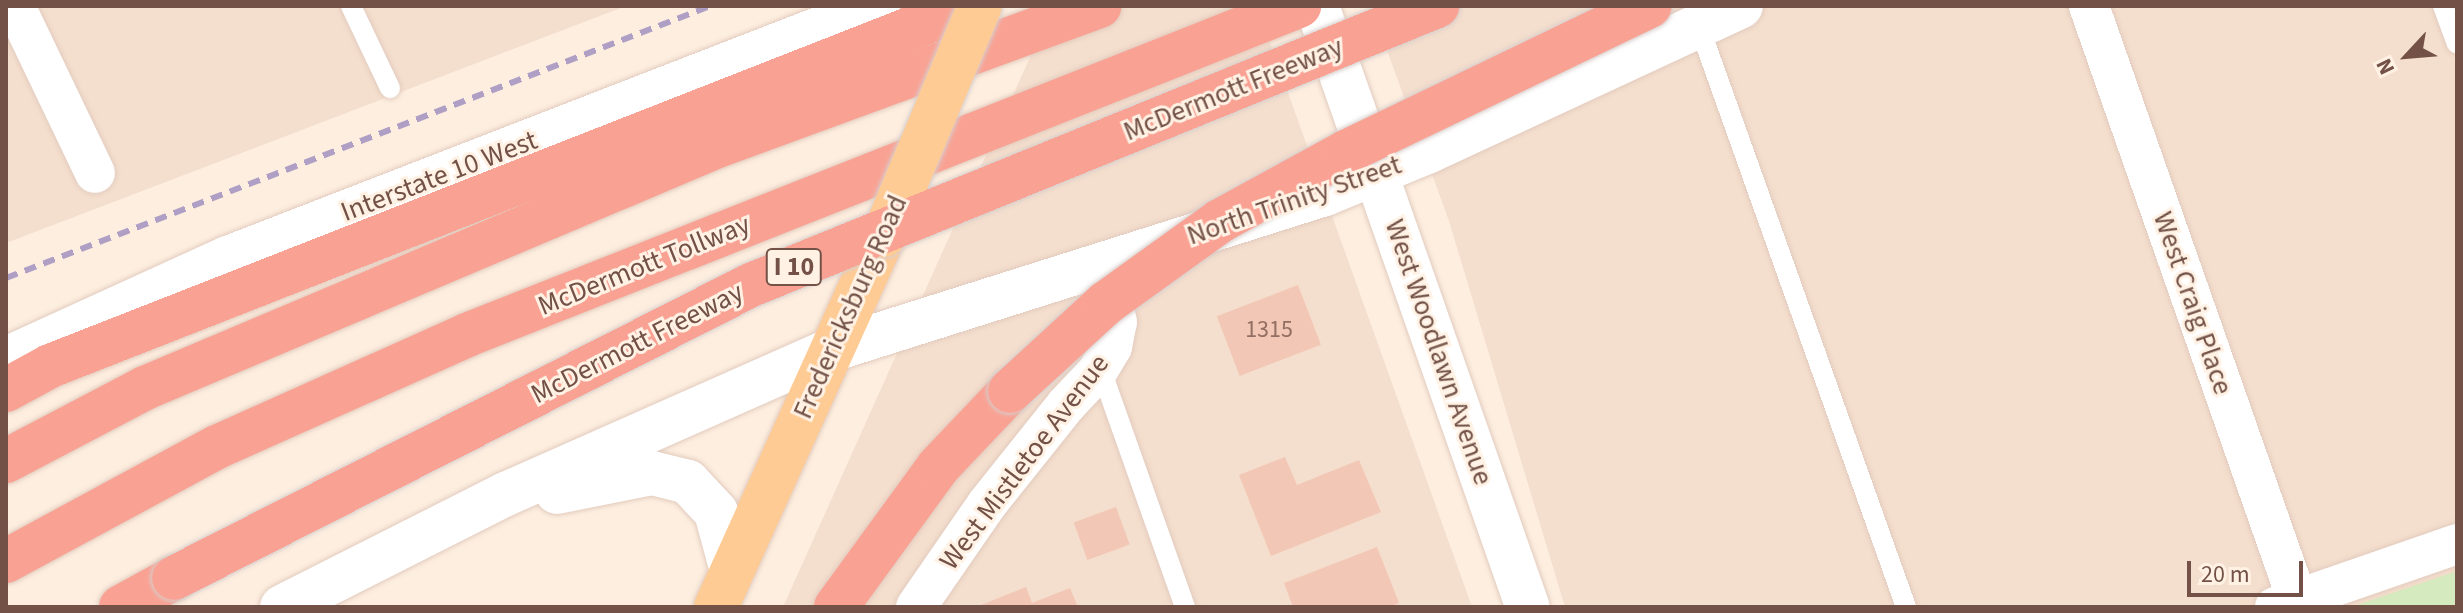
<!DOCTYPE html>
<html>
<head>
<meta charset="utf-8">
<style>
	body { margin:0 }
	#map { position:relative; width:2463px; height:613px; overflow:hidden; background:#fdeedf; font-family:"Source Sans 3",sans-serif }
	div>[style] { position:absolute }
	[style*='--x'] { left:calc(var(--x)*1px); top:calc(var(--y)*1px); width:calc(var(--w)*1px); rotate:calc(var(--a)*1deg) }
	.residential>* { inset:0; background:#f4decd }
	.green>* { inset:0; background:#d5eabe }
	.building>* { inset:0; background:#f3c7b6; transform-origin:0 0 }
	.roads { filter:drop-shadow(0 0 2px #e2cbbe) drop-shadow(0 0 2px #e2cbbe) }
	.service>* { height:20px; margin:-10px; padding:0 10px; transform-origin:10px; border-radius:10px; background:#fff }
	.minor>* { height:40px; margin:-20px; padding:0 20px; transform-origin:20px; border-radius:20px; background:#fff }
	.tertiary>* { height:44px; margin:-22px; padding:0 22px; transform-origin:22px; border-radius:22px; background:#fff }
	.secondary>* { height:44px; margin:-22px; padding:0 22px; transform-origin:22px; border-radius:22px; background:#fff }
	.primary>* { height:44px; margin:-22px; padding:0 22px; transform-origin:22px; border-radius:22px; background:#fecb95 }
	.motorway>* { height:44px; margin:-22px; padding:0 22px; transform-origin:22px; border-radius:22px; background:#f9a294 }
	.rail>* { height:6px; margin-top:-3px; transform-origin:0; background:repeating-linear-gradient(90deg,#af9fc5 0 12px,transparent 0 20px) }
	.bridges { filter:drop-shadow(0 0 2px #d8cecb) drop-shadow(0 0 2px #d8cecb) }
	.primary-bridge>* { height:44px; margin:-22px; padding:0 22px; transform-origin:22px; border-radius:22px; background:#fecb95 }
	.motorway-bridge>* { height:44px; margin:-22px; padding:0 22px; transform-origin:22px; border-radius:22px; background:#f9a294 }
	span { translate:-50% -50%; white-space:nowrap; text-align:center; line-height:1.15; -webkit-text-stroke:6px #fff2e5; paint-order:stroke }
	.number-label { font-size:24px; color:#936e62 }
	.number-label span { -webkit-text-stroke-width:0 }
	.shield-label span { padding:2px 6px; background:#fff2e5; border:2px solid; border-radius:6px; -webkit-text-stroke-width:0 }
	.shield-label { font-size:26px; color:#735146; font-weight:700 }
	.street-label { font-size:28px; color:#735146 }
	.frame { position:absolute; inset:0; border:8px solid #735146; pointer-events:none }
	.north { position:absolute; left:2367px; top:16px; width:80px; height:80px; -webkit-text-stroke:6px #fff2e5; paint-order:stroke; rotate:244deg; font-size:22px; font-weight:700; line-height:32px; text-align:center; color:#735146 }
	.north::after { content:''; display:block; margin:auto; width:28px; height:36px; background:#735146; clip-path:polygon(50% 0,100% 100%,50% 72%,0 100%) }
	.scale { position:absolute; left:2187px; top:561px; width:116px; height:36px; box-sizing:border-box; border:4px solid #735146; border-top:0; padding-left:10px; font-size:24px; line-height:28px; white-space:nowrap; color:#735146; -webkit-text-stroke:6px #fff2e5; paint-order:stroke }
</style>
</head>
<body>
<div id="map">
	<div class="residential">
		<i style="clip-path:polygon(6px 6px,626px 6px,6px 243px)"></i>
		<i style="clip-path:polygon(1053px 6px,1257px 6px,1472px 607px,783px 607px)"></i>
		<i style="clip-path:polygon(1371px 6px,2457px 6px,2457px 607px,1565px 607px,1449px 221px)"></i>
	</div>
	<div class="green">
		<i style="clip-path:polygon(2457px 571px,2457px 607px,2352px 607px,2357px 605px)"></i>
	</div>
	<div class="building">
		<i style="left:1298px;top:285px;width:64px;height:87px;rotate:69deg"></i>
		<i style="clip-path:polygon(1285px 457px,1297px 485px,1359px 460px,1381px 512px,1271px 556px,1239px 475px)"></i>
		<i style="left:1116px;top:507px;width:40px;height:45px;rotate:70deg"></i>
		<i style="clip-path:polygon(1377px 547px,1399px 603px,1389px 607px,1293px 607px,1284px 583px)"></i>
		<i style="clip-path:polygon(1026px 587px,1032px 603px,1070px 588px,1078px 607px,976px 607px)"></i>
	</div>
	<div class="roads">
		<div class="service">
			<i style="--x:351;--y:6;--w:91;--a:64.6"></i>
			<i style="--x:2443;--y:6;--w:40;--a:69.8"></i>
			<i style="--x:1699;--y:26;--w:617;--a:70.39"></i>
			<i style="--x:1100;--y:367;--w:255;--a:70.5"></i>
		</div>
		<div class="minor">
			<i style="--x:15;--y:6;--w:185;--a:64.4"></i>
			<i style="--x:2089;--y:6;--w:628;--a:70.67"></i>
			<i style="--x:916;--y:607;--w:125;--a:-55.4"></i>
			<i style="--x:987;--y:504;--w:127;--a:-51.4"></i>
			<i style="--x:1066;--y:405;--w:45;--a:-46.8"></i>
			<i style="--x:1097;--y:372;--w:29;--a:-59"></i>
			<i style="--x:1112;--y:347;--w:25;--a:-79"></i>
			<i style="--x:1117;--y:322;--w:56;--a:-103.5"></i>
			<i style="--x:2275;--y:607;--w:193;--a:-19.1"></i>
		</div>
		<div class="tertiary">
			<i style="--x:1376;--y:174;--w:459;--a:70.7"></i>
		</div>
		<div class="secondary">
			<i style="--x:1317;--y:6;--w:178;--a:70.6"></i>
			<i style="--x:6;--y:359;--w:244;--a:-24.5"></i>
			<i style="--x:228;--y:258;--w:697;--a:-21.19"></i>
			<i style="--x:557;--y:492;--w:97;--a:-11.3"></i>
			<i style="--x:652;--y:473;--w:37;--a:14"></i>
			<i style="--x:688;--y:482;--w:41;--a:47"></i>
			<i style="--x:716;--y:512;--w:61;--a:74.8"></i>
			<i style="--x:282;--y:607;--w:251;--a:-26.8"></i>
			<i style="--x:506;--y:494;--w:355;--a:-23.9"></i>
			<i style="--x:831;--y:350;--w:518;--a:-17.53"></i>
			<i style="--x:1325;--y:194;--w:110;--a:-22.4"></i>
			<i style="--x:1427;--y:152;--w:346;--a:-24.9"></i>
		</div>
		<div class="primary">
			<i style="--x:716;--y:607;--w:408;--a:-65.7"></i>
		</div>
		<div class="motorway">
			<i style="--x:6;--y:390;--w:50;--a:-28.6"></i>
			<i style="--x:50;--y:366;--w:986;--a:-21.41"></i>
			<i style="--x:6;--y:461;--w:157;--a:-27.7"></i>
			<i style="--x:145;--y:388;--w:624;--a:-22.91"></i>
			<i style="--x:720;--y:145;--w:404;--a:-20.1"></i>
			<i style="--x:6;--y:561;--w:240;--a:-28.4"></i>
			<i style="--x:217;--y:447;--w:274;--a:-24.1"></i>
			<i style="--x:467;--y:335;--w:895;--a:-21.58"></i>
			<i style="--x:121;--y:607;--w:60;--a:-28.7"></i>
			<i style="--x:836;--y:607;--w:173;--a:-53.9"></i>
			<i style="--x:938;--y:467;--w:105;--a:-46.5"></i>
		</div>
	</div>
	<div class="rail">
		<i style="--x:6;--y:278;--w:755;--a:-21.12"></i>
	</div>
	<div class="bridges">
		<div class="primary-bridge">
			<i style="--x:884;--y:235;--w:248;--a:-67.3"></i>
		</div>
		<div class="motorway-bridge">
			<i style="--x:1010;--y:391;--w:130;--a:-42.5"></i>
			<i style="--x:1106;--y:303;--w:140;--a:-35.7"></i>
			<i style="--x:1220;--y:221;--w:144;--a:-28.7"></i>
			<i style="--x:1346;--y:152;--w:337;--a:-25.7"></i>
			<i style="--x:174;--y:578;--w:647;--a:-26.92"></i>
			<i style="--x:751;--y:285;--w:741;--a:-22.13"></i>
		</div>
	</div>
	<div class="number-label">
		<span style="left:1269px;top:330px">1315</span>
	</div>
	<div class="shield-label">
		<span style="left:794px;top:267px">I 10</span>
	</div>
	<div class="street-label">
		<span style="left:1233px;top:89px;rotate:-22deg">McDermott Freeway</span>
		<span style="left:439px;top:176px;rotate:-21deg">Interstate 10 West</span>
		<span style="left:1294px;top:200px;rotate:-19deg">North Trinity Street</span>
		<span style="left:644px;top:265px;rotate:-22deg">McDermott Tollway</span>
		<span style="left:2193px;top:303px;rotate:71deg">West Craig Place</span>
		<span style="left:850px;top:307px;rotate:-66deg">Fredericksburg Road</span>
		<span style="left:637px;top:343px;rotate:-27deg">McDermott Freeway</span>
		<span style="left:1439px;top:352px;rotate:71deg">West Woodlawn Avenue</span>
		<span style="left:1024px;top:462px;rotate:-53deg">West Mistletoe Avenue</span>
	</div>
	<div class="frame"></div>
	<div class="north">N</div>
	<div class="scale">20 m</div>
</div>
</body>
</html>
